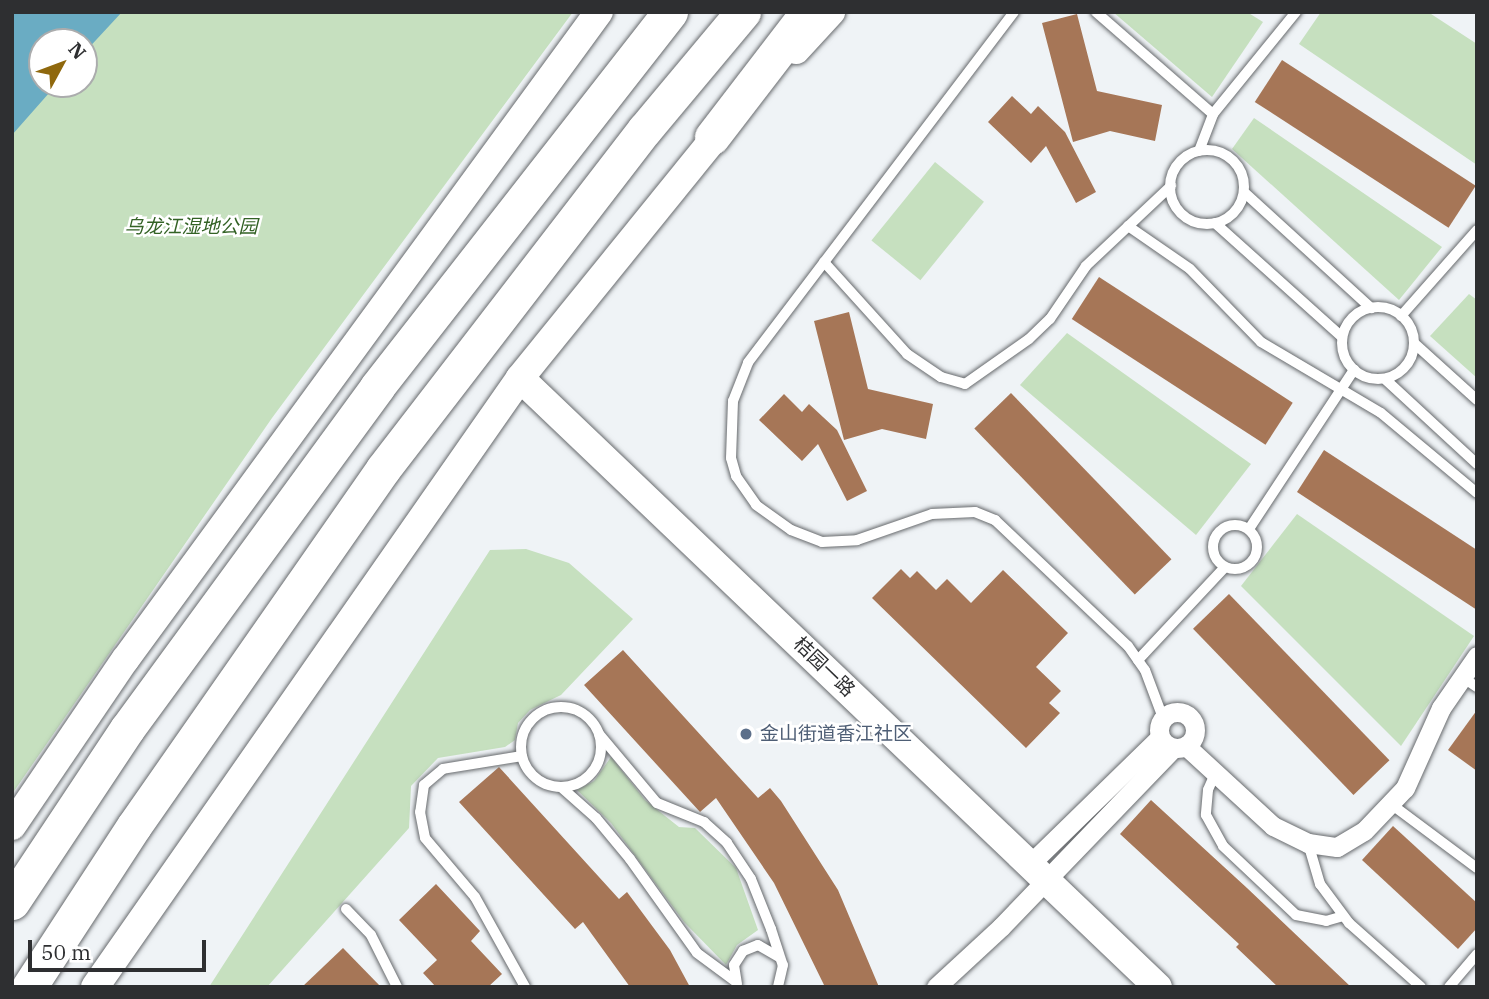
<!DOCTYPE html>
<html>
<head>
<meta charset="utf-8">
<style>
	body { margin:0 }
	#map { position:relative; width:1489px; height:999px; overflow:hidden; background:#eff3f6; font-family:"IBM Plex Serif","Noto Sans SC",serif }
	div>[style] { position:absolute }
	[style*='--x'] { left:calc(var(--x)*1px); top:calc(var(--y)*1px); width:calc(var(--w)*1px); rotate:calc(var(--a)*1deg) }
	.green>* { inset:0; background:#c6e0bf; transform-origin:0 0 }
	.water>* { inset:0; background:#6aacc3 }
	.building>* { inset:0; background:#a67657; transform-origin:0 0 }
	.roads { filter:drop-shadow(0 0 2px #676a6d) drop-shadow(0 0 2px #676a6d) }
	.lane>* { height:10px; margin:-5px; padding:0 5px; transform-origin:5px; border-radius:5px; background:#fff }
	.lane>.ring { margin:-5px; padding:0; box-sizing:content-box; background:none; border:10px solid #fff; border-radius:50% }
	.street>* { height:19px; margin:-9.5px; padding:0 9.5px; transform-origin:9.5px; border-radius:9.5px; background:#fff }
	.street>.ring { margin:-9.5px; padding:0; box-sizing:content-box; background:none; border:19px solid #fff; border-radius:50% }
	.secondary>* { height:28px; margin:-14px; padding:0 14px; transform-origin:14px; border-radius:14px; background:#fff }
	.highway>* { height:35px; margin:-17.5px; padding:0 17.5px; transform-origin:17.5px; border-radius:17.5px; background:#fff }
	.dots>* { width:19px; height:19px; translate:-50% -50%; box-sizing:border-box; border:4px solid #fff; border-radius:50% }
	span { translate:-50% -50%; white-space:nowrap; text-align:center; line-height:1.15; -webkit-text-stroke:5px #fff; paint-order:stroke }
	.park-label { font-size:19px; color:#336225; font-style:italic }
	.street-label { font-size:19px; color:#2e2f31 }
	.service-label { font-size:19px; color:#4e5e75 }
	.left { translate:0 -50%; text-align:left }
	.frame { position:absolute; inset:0; border:14px solid #2e2f31; pointer-events:none }
	.north { position:absolute; left:28px; top:28px; width:70px; height:70px; box-sizing:border-box; background:#fff; border:2px solid #abacad; border-radius:50%; rotate:49deg; font-size:19px; font-weight:700; line-height:28px; text-align:center; color:#2e2f31 }
	.north::after { content:''; display:block; margin:auto; width:24px; height:32px; background:#8f680d; clip-path:polygon(50% 0,100% 100%,50% 72%,0 100%) }
	.scale { position:absolute; left:28px; top:940px; width:178px; height:32px; box-sizing:border-box; border:4px solid #2e2f31; border-top:0; padding-left:9px; font-size:21px; line-height:24px; white-space:nowrap; color:#2e2f31; -webkit-text-stroke:5px #fff; paint-order:stroke }
</style>
</head>
<body>
<div id="map">
	<div class="green">
		<i style="clip-path:polygon(94px 12px,573px 12px,272px 418px,12px 794px,12px 104px,42px 84px,84px 84px,84px 42px)"></i>
		<i style="clip-path:polygon(1113px 12px,1247px 12px,1263px 22px,1212px 97px)"></i>
		<i style="clip-path:polygon(1321px 12px,1428px 12px,1477px 44px,1477px 165px,1299px 44px)"></i>
		<i style="clip-path:polygon(1254px 118px,1442px 247px,1399px 300px,1232px 149px)"></i>
		<i style="left:935px;top:162px;width:63px;height:101px;rotate:39deg"></i>
		<i style="clip-path:polygon(1469px 294px,1477px 300px,1477px 378px,1430px 336px)"></i>
		<i style="clip-path:polygon(1067px 333px,1251px 464px,1196px 535px,1020px 385px)"></i>
		<i style="clip-path:polygon(1297px 514px,1474px 636px,1401px 746px,1241px 586px)"></i>
		<i style="clip-path:polygon(526px 549px,569px 563px,633px 619px,561px 695px,530px 710px,518px 723px,515px 740px,505px 747px,438px 758px,411px 786px,409px 828px,267px 987px,209px 987px,490px 550px)"></i>
		<i style="clip-path:polygon(611px 757px,645px 800px,679px 827px,695px 828px,736px 868px,758px 930px,737px 945px,726px 965px,684px 922px,611px 823px,577px 790px,594px 781px)"></i>
	</div>
	<div class="water">
		<i style="clip-path:polygon(12px 12px,122px 12px,84px 53px,84px 42px,42px 42px,42px 84px,57px 84px,12px 135px)"></i>
	</div>
	<div class="building">
		<i style="clip-path:polygon(1077px 14px,1097px 91px,1162px 105px,1155px 141px,1110px 131px,1073px 142px,1042px 23px)"></i>
		<i style="left:1282px;top:60px;width:231px;height:50px;rotate:33deg"></i>
		<i style="clip-path:polygon(1012px 96px,1031px 114px,1038px 106px,1065px 132px,1096px 192px,1076px 203px,1046px 146px,1031px 163px,988px 122px)"></i>
		<i style="left:1099px;top:277px;width:231px;height:50px;rotate:33deg"></i>
		<i style="clip-path:polygon(849px 312px,868px 389px,933px 404px,926px 439px,882px 429px,844px 440px,814px 321px)"></i>
		<i style="left:1011px;top:393px;width:231px;height:51px;rotate:46deg"></i>
		<i style="clip-path:polygon(784px 394px,802px 412px,809px 404px,837px 430px,867px 491px,847px 501px,818px 444px,802px 461px,759px 420px)"></i>
		<i style="clip-path:polygon(1324px 450px,1477px 550px,1477px 610px,1297px 492px)"></i>
		<i style="clip-path:polygon(901px 569px,910px 578px,917px 571px,936px 590px,947px 579px,971px 603px,1003px 570px,1068px 633px,1036px 667px,1061px 691px,1049px 703px,1060px 713px,1026px 748px,872px 598px)"></i>
		<i style="left:1229px;top:594px;width:231px;height:50px;rotate:46deg"></i>
		<i style="clip-path:polygon(623px 650px,758px 798px,770px 788px,781px 801px,838px 890px,879px 987px,825px 987px,774px 883px,716px 798px,700px 812px,584px 685px)"></i>
		<i style="clip-path:polygon(1477px 710px,1477px 771px,1448px 750px)"></i>
		<i style="clip-path:polygon(499px 767px,619px 899px,627px 892px,670px 950px,690px 987px,630px 987px,583px 922px,575px 929px,459px 802px)"></i>
		<i style="clip-path:polygon(1151px 800px,1247px 888px,1351px 987px,1278px 987px,1236px 947px,1239px 944px,1120px 834px)"></i>
		<i style="clip-path:polygon(1393px 826px,1477px 903px,1477px 928px,1458px 949px,1362px 860px)"></i>
		<i style="clip-path:polygon(436px 884px,480px 931px,471px 941px,502px 974px,488px 987px,436px 987px,423px 973px,437px 960px,399px 920px)"></i>
		<i style="clip-path:polygon(343px 948px,381px 987px,302px 987px)"></i>
	</div>
	<div class="roads">
		<div class="lane">
			<i style="--x:1014;--y:12;--w:440;--a:127.2"></i>
			<i style="--x:748;--y:363;--w:41;--a:111.5"></i>
			<i style="--x:733;--y:401;--w:57;--a:92"></i>
			<i style="--x:731;--y:458;--w:19;--a:74"></i>
			<i style="--x:736;--y:476;--w:35;--a:55"></i>
			<i style="--x:756;--y:505;--w:43;--a:35.5"></i>
			<i style="--x:791;--y:530;--w:33;--a:21"></i>
			<i style="--x:822;--y:542;--w:35;--a:-3"></i>
			<i style="--x:857;--y:540;--w:79;--a:-19.1"></i>
			<i style="--x:932;--y:514;--w:43;--a:-2.7"></i>
			<i style="--x:975;--y:512;--w:22;--a:22"></i>
			<i style="--x:995;--y:520;--w:183;--a:43.5"></i>
			<i style="--x:1128;--y:646;--w:29;--a:55"></i>
			<i style="--x:1145;--y:670;--w:51;--a:69.4"></i>
			<i style="--x:1096;--y:12;--w:155;--a:41.1"></i>
			<i class="ring" style="left:1170px;top:150px;width:64px;height:64px"></i>
			<i style="--x:1199;--y:151;--w:40;--a:-69"></i>
			<i style="--x:1213;--y:114;--w:132;--a:-50.9"></i>
			<i style="--x:1245;--y:193;--w:171;--a:42.4"></i>
			<i style="--x:1215;--y:223;--w:171;--a:41.9"></i>
			<i style="--x:1128;--y:226;--w:75;--a:34.7"></i>
			<i style="--x:1190;--y:269;--w:102;--a:45.8"></i>
			<i style="--x:1261;--y:342;--w:139;--a:30.6"></i>
			<i style="--x:1381;--y:413;--w:125;--a:39.8"></i>
			<i style="--x:824;--y:262;--w:124;--a:47.9"></i>
			<i style="--x:907;--y:354;--w:41;--a:34.1"></i>
			<i style="--x:941;--y:377;--w:25;--a:16"></i>
			<i style="--x:965;--y:384;--w:78;--a:-35.1"></i>
			<i style="--x:1029;--y:339;--w:29;--a:-44"></i>
			<i style="--x:1050;--y:319;--w:64;--a:-55.8"></i>
			<i style="--x:1086;--y:266;--w:117;--a:-43.3"></i>
			<i class="ring" style="left:1342px;top:307px;width:62px;height:62px"></i>
			<i style="--x:1401;--y:316;--w:115;--a:-48.5"></i>
			<i style="--x:1414;--y:343;--w:85;--a:42.1"></i>
			<i style="--x:1386;--y:380;--w:124;--a:42.7"></i>
			<i class="ring" style="left:1213px;top:525px;width:34px;height:34px"></i>
			<i style="--x:1249;--y:529;--w:191;--a:-56.6"></i>
			<i style="--x:1138;--y:660;--w:127;--a:-46.9"></i>
			<i style="--x:1462;--y:677;--w:18;--a:34"></i>
			<i class="ring" style="left:521px;top:707px;width:70px;height:70px"></i>
			<i style="--x:599;--y:734;--w:90;--a:50"></i>
			<i style="--x:657;--y:803;--w:51;--a:22"></i>
			<i style="--x:704;--y:822;--w:31;--a:42"></i>
			<i style="--x:727;--y:843;--w:43;--a:56.3"></i>
			<i style="--x:751;--y:879;--w:54;--a:68.2"></i>
			<i style="--x:771;--y:929;--w:38;--a:72"></i>
			<i style="--x:783;--y:965;--w:23;--a:103"></i>
			<i style="--x:522;--y:756;--w:80;--a:170.7"></i>
			<i style="--x:443;--y:769;--w:25;--a:140"></i>
			<i style="--x:424;--y:785;--w:27;--a:98"></i>
			<i style="--x:420;--y:812;--w:26;--a:79"></i>
			<i style="--x:425;--y:838;--w:77;--a:49.7"></i>
			<i style="--x:475;--y:897;--w:103;--a:60.9"></i>
			<i style="--x:1215;--y:774;--w:17;--a:114"></i>
			<i style="--x:1208;--y:790;--w:25;--a:95"></i>
			<i style="--x:1206;--y:815;--w:35;--a:61"></i>
			<i style="--x:1223;--y:846;--w:100;--a:43.4"></i>
			<i style="--x:1296;--y:915;--w:31;--a:11"></i>
			<i style="--x:1326;--y:921;--w:18;--a:-16"></i>
			<i style="--x:561;--y:787;--w:47;--a:41.5"></i>
			<i style="--x:596;--y:818;--w:53;--a:50.3"></i>
			<i style="--x:630;--y:859;--w:115;--a:54.5"></i>
			<i style="--x:697;--y:953;--w:47;--a:36.4"></i>
			<i style="--x:1391;--y:804;--w:107;--a:36.7"></i>
			<i style="--x:1308;--y:843;--w:43;--a:73.7"></i>
			<i style="--x:1320;--y:884;--w:49;--a:53.4"></i>
			<i style="--x:1349;--y:923;--w:96;--a:41.6"></i>
			<i style="--x:346;--y:909;--w:36;--a:46"></i>
			<i style="--x:371;--y:935;--w:58;--a:63.4"></i>
			<i style="--x:737;--y:984;--w:19;--a:-99"></i>
			<i style="--x:734;--y:965;--w:17;--a:-57"></i>
			<i style="--x:743;--y:951;--w:16;--a:-22"></i>
			<i style="--x:758;--y:945;--w:24;--a:30"></i>
			<i style="--x:1449;--y:987;--w:43;--a:-49.7"></i>
		</div>
		<div class="street">
			<i class="ring" style="left:1159px;top:712px;width:17px;height:17px"></i>
			<i style="--x:1186;--y:746;--w:118;--a:42.6"></i>
			<i style="--x:1273;--y:826;--w:39;--a:26"></i>
			<i style="--x:1308;--y:843;--w:29;--a:8"></i>
			<i style="--x:1337;--y:847;--w:31;--a:-31"></i>
			<i style="--x:1364;--y:831;--w:59;--a:-46.4"></i>
			<i style="--x:1405;--y:788;--w:88;--a:-65.8"></i>
			<i style="--x:1441;--y:708;--w:63;--a:-55.3"></i>
			<i style="--x:1029;--y:865;--w:183;--a:-44.3"></i>
			<i style="--x:936;--y:987;--w:88;--a:-42.7"></i>
			<i style="--x:1001;--y:927;--w:248;--a:-46.1"></i>
		</div>
		<div class="secondary">
			<i style="--x:796;--y:50;--w:52;--a:-47.4"></i>
			<i style="--x:520;--y:378;--w:882;--a:43.67"></i>
			<i style="--x:12;--y:826;--w:201;--a:-55.8"></i>
			<i style="--x:125;--y:660;--w:803;--a:-53.82"></i>
			<i style="--x:95;--y:987;--w:743;--a:-55.09"></i>
			<i style="--x:520;--y:378;--w:329;--a:-51"></i>
		</div>
		<div class="highway">
			<i style="--x:712;--y:137;--w:158;--a:-52.5"></i>
			<i style="--x:12;--y:902;--w:208;--a:-56.4"></i>
			<i style="--x:127;--y:729;--w:424;--a:-53.8"></i>
			<i style="--x:377;--y:387;--w:476;--a:-52"></i>
			<i style="--x:29;--y:987;--w:192;--a:-56.9"></i>
			<i style="--x:134;--y:826;--w:435;--a:-55.1"></i>
			<i style="--x:383;--y:469;--w:429;--a:-52.4"></i>
			<i style="--x:645;--y:129;--w:153;--a:-50.1"></i>
		</div>
	</div>
	<div class="dots">
		<i style="left:746px;top:734px;background:#5c6f8a"></i>
	</div>
	<div class="park-label">
		<span style="left:191px;top:227px">乌龙江湿地公园</span>
	</div>
	<div class="street-label">
		<span style="left:824px;top:667px;rotate:44deg">桔园一路</span>
	</div>
	<div class="service-label">
		<span class="left" style="left:760px;top:734px">金山街道香江社区</span>
	</div>
	<div class="frame"></div>
	<div class="north">N</div>
	<div class="scale">50 m</div>
</div>
</body>
</html>
